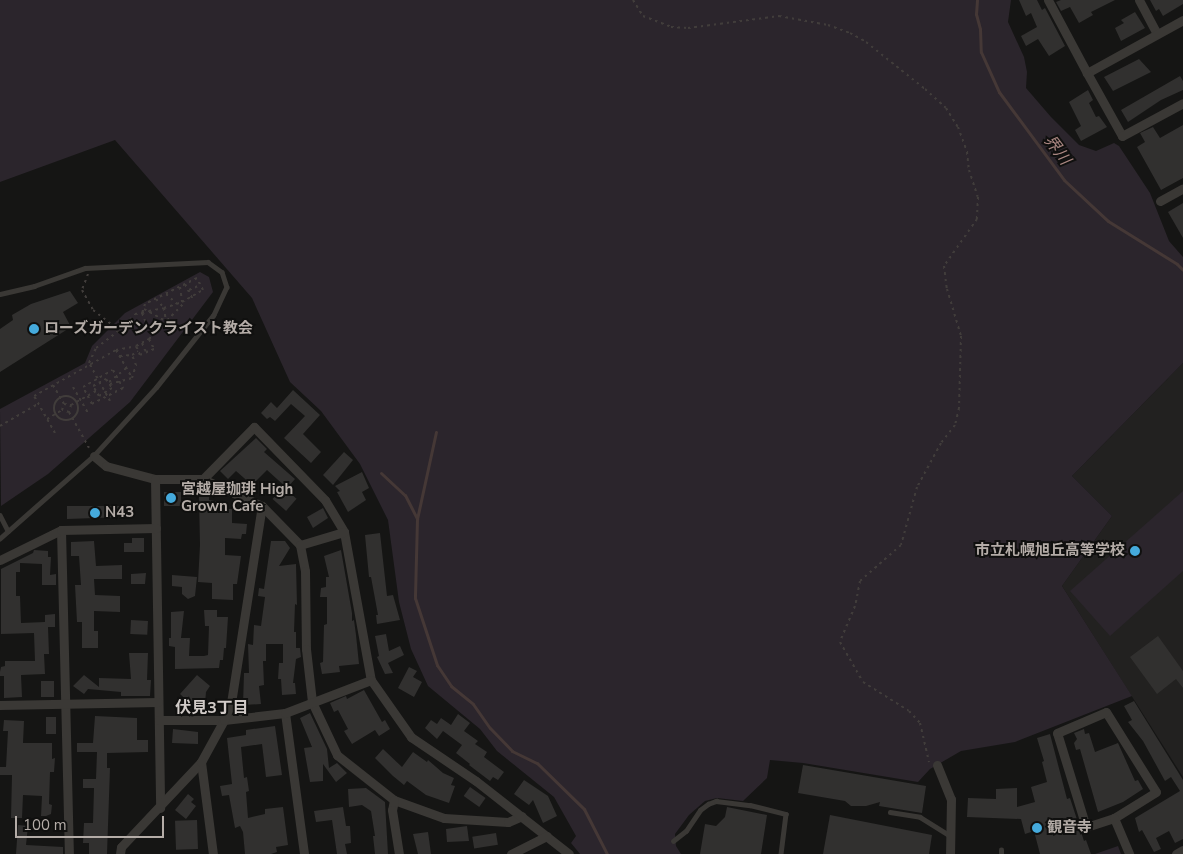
<!DOCTYPE html>
<html>
<head>
<meta charset="utf-8">
<style>
	body { margin:0 }
	#map { position:relative; width:1183px; height:854px; overflow:hidden; background:#151514; font-family:"Nunito Sans","Noto Sans JP",sans-serif }
	div>[style] { position:absolute }
	[style*='--x'] { left:calc(var(--x)*1px); top:calc(var(--y)*1px); width:calc(var(--w)*1px); rotate:calc(var(--a)*1deg) }
	.built>* { inset:0; background:#222120 }
	.green>* { inset:0; background:#2b252c }
	.stream>* { height:3px; margin:-1.5px; padding:0 1.5px; transform-origin:1.5px; border-radius:1.5px; background:#453836 }
	.building>* { inset:0; background:#31302f; transform-origin:0 0 }
	.path>* { height:2px; margin-top:-1px; transform-origin:0; background:repeating-linear-gradient(90deg,#413d3b 0 2.5px,transparent 0 6.5px) }
	.path>.ring { margin:-1px; padding:0; box-sizing:content-box; background:none; border:2px solid #413d3b; border-radius:50% }
	.service>* { height:4.5px; margin:-2.25px; padding:0 2.25px; transform-origin:2.25px; border-radius:2.25px; background:#3a3835 }
	.minor>* { height:9px; margin:-4.5px; padding:0 4.5px; transform-origin:4.5px; border-radius:4.5px; background:#3a3835 }
	.dots>* { width:14px; height:14px; translate:-50% -50%; box-sizing:border-box; border:2px solid #10100f; border-radius:50% }
	span { translate:-50% -50%; white-space:nowrap; text-align:center; line-height:1.15; -webkit-text-stroke:4px #10100f; paint-order:stroke }
	.poi-label { font-size:15px; color:#b4aca7; font-weight:700 }
	.left { translate:0 -50%; text-align:left }
	.right { translate:-100% -50%; text-align:right }
	.water-label { font-size:16px; color:#ab8782; font-style:italic }
	.neighbourhood-label { font-size:16px; color:#d1cbc8; font-weight:700 }
	.scale { position:absolute; left:15px; top:816px; width:149px; height:22px; box-sizing:border-box; border:2px solid #b4aca7; border-top:0; padding-left:6px; font-size:15px; line-height:18px; white-space:nowrap; color:#b4aca7; -webkit-text-stroke:4px #10100f; paint-order:stroke }
</style>
</head>
<body>
<div id="map">
	<div class="built">
		<i style="clip-path:polygon(1183px 363px,1183px 777px,1062px 586px,1112px 516px,1072px 476px)"></i>
	</div>
	<div class="green">
		<i style="clip-path:polygon(0 0,1011px 0,1008px 22px,1024px 57px,1027px 72px,1026px 88px,1051px 117px,1079px 145px,1096px 151px,1114px 143px,1119px 146px,1150px 193px,1169px 241px,1183px 257px,1183px 363px,1072px 476px,1112px 516px,1062px 586px,1132px 696px,1015px 742px,961px 751px,930px 769px,918px 782px,803px 763px,770px 760px,767px 778px,743px 801px,717px 798px,705px 801px,689px 815px,675px 834px,676px 846px,681px 854px,580px 854px,571px 843px,576px 836px,554px 797px,497px 751px,480px 729px,428px 686px,411px 649px,399px 602px,388px 520px,360px 464px,321px 411px,290px 382px,252px 298px,115px 140px,0 182px)"></i>
		<i style="clip-path:polygon(200px 272px,209px 277px,213px 292px,130px 402px,48px 474px,1px 506px,0 409px,85px 363px,92px 346px,125px 313px)"></i>
		<i style="clip-path:polygon(1183px 491px,1183px 571px,1110px 636px,1070px 591px)"></i>
		<i style="clip-path:polygon(1118px 846px,1121px 854px,1095px 854px)"></i>
	</div>
	<div class="stream">
		<i style="--x:977;--y:0;--w:14;--a:94"></i>
		<i style="--x:976;--y:14;--w:16;--a:75"></i>
		<i style="--x:980;--y:29;--w:23;--a:88"></i>
		<i style="--x:981;--y:52;--w:44;--a:65.8"></i>
		<i style="--x:999;--y:92;--w:109;--a:53.5"></i>
		<i style="--x:1064;--y:180;--w:60;--a:43"></i>
		<i style="--x:1108;--y:221;--w:81;--a:31.9"></i>
		<i style="--x:1177;--y:264;--w:8;--a:45"></i>
		<i style="--x:381;--y:473;--w:33;--a:43"></i>
		<i style="--x:405;--y:495;--w:27;--a:63"></i>
		<i style="--x:417;--y:519;--w:79;--a:91.5"></i>
		<i style="--x:415;--y:598;--w:71;--a:71.8"></i>
		<i style="--x:437;--y:665;--w:25;--a:56"></i>
		<i style="--x:451;--y:686;--w:28;--a:39"></i>
		<i style="--x:473;--y:704;--w:29;--a:55"></i>
		<i style="--x:490;--y:728;--w:32;--a:46"></i>
		<i style="--x:512;--y:751;--w:28;--a:26"></i>
		<i style="--x:537;--y:763;--w:66;--a:44.4"></i>
		<i style="--x:584;--y:809;--w:51;--a:62.9"></i>
		<i style="--x:417;--y:519;--w:89;--a:-77.7"></i>
	</div>
	<div class="building">
		<i style="clip-path:polygon(1019px 0,1037px 0,1042px 10px,1045px 8px,1065px 46px,1049px 56px,1038px 39px,1026px 46px,1021px 36px,1037px 27px,1031px 13px,1026px 16px)"></i>
		<i style="clip-path:polygon(1061px 0,1115px 0,1091px 12px,1093px 15px,1079px 23px,1070px 7px,1061px 11px,1056px 2px)"></i>
		<i style="clip-path:polygon(1150px 0,1183px 0,1183px 4px,1163px 16px,1159px 9px,1156px 11px)"></i>
		<i style="clip-path:polygon(1135px 12px,1145px 28px,1121px 41px,1115px 28px,1124px 23px,1121px 20px)"></i>
		<i style="clip-path:polygon(1139px 59px,1151px 72px,1113px 91px,1104px 77px)"></i>
		<i style="clip-path:polygon(1180px 76px,1183px 81px,1183px 90px,1161px 100px,1128px 122px,1121px 110px)"></i>
		<i style="clip-path:polygon(1088px 90px,1093px 100px,1089px 103px,1096px 117px,1099px 116px,1107px 127px,1081px 141px,1075px 130px,1081px 126px,1069px 102px)"></i>
		<i style="clip-path:polygon(1183px 125px,1183px 178px,1161px 190px,1137px 147px,1145px 142px,1140px 133px,1153px 127px,1160px 138px)"></i>
		<i style="clip-path:polygon(1183px 203px,1183px 238px,1168px 212px)"></i>
		<i style="clip-path:polygon(70px 291px,78px 303px,63px 312px,71px 327px,0 372px,0 329px,13px 320px,12px 315px,31px 304px)"></i>
		<i style="clip-path:polygon(293px 390px,320px 415px,303px 434px,321px 452px,311px 463px,284px 438px,305px 416px,291px 404px,275px 421px,270px 417px,267px 419px,261px 413px,271px 402px,277px 408px)"></i>
		<i style="clip-path:polygon(256px 438px,267px 449px,264px 452px,295px 479px,287px 488px,267px 470px,252px 485px,236px 471px,228px 479px,220px 471px)"></i>
		<i style="clip-path:polygon(344px 452px,353px 460px,333px 485px,323px 475px)"></i>
		<i style="clip-path:polygon(362px 472px,369px 488px,362px 492px,366px 500px,348px 512px,337px 492px,340px 491px,335px 486px)"></i>
		<i style="left:283px;top:487px;width:18px;height:16px;rotate:41deg"></i>
		<i style="left:164px;top:492px;width:17px;height:14px"></i>
		<i style="clip-path:polygon(199px 497px,209px 497px,209px 500px,226px 503px,226px 509px,232px 509px,232px 523px,247px 524px,246px 534px,242px 534px,241px 539px,225px 538px,225px 555px,241px 556px,237px 584px,233px 584px,233px 600px,212px 599px,212px 583px,198px 582px,200px 545px)"></i>
		<i style="clip-path:polygon(67px 506px,123px 506px,124px 517px,67px 519px)"></i>
		<i style="clip-path:polygon(323px 508px,328px 518px,313px 528px,307px 517px)"></i>
		<i style="clip-path:polygon(380px 533px,387px 596px,393px 595px,400px 620px,377px 624px,376px 615px,378px 615px,371px 577px,369px 577px,365px 535px)"></i>
		<i style="clip-path:polygon(132px 538px,144px 538px,144px 552px,124px 552px,124px 543px,132px 543px)"></i>
		<i style="clip-path:polygon(94px 541px,96px 566px,122px 565px,122px 579px,94px 579px,95px 595px,120px 596px,120px 612px,94px 611px,94px 631px,98px 631px,98px 648px,82px 648px,82px 622px,77px 622px,75px 585px,81px 585px,79px 556px,71px 556px,71px 542px)"></i>
		<i style="clip-path:polygon(271px 541px,285px 541px,290px 548px,279px 566px,296px 564px,297px 605px,295px 604px,294px 632px,296px 632px,296px 648px,300px 648px,301px 657px,296px 659px,293px 683px,295px 683px,296px 694px,282px 695px,281px 679px,278px 679px,279px 663px,283px 663px,283px 644px,266px 644px,266px 661px,263px 661px,264px 685px,259px 686px,261px 704px,243px 705px,244px 673px,249px 673px,248px 644px,253px 645px,254px 625px,261px 626px,265px 597px,258px 596px,259px 588px,264px 589px)"></i>
		<i style="clip-path:polygon(34px 550px,48px 551px,48px 557px,51px 557px,50px 575px,56px 574px,56px 585px,42px 585px,42px 564px,20px 563px,20px 572px,16px 572px,16px 596px,20px 596px,21px 623px,45px 622px,45px 615px,55px 614px,55px 627px,48px 627px,49px 654px,44px 654px,45px 674px,21px 675px,22px 697px,4px 698px,4px 676px,0 676px,0 672px,1px 667px,5px 666px,5px 661px,35px 661px,34px 633px,1px 634px,1px 569px,33px 553px)"></i>
		<i style="clip-path:polygon(341px 550px,352px 613px,352px 621px,354px 620px,356px 635px,359px 664px,339px 666px,340px 672px,322px 674px,320px 663px,323px 662px,324px 625px,327px 624px,327px 597px,320px 597px,321px 588px,326px 587px,326px 577px,329px 577px,324px 556px)"></i>
		<i style="clip-path:polygon(146px 573px,145px 584px,131px 584px,131px 574px)"></i>
		<i style="clip-path:polygon(172px 575px,197px 577px,195px 596px,188px 599px,182px 594px,182px 587px,172px 586px)"></i>
		<i style="clip-path:polygon(204px 610px,217px 610px,217px 617px,228px 617px,226px 648px,224px 648px,223px 660px,220px 660px,219px 668px,175px 669px,175px 647px,169px 646px,169px 638px,171px 638px,171px 612px,184px 611px,181px 638px,190px 638px,189px 656px,204px 656px,208px 655px,209px 626px,205px 626px)"></i>
		<i style="left:131px;top:620px;width:17px;height:14px;rotate:3deg"></i>
		<i style="clip-path:polygon(386px 634px,389px 651px,400px 646px,404px 655px,388px 663px,393px 673px,385px 674px,377px 657px,379px 656px,375px 636px)"></i>
		<i style="clip-path:polygon(1158px 636px,1183px 671px,1183px 688px,1176px 679px,1157px 694px,1130px 657px)"></i>
		<i style="clip-path:polygon(129px 653px,148px 653px,147px 680px,151px 680px,150px 696px,121px 696px,121px 692px,88px 689px,84px 694px,73px 686px,84px 675px,99px 687px,99px 678px,131px 679px)"></i>
		<i style="clip-path:polygon(409px 667px,417px 671px,413px 677px,422px 682px,414px 697px,398px 688px)"></i>
		<i style="clip-path:polygon(197px 675px,210px 686px,206px 692px,205px 704px,194px 707px,180px 694px)"></i>
		<i style="left:41px;top:681px;width:13px;height:16px"></i>
		<i style="clip-path:polygon(364px 690px,382px 722px,385px 720px,390px 729px,379px 736px,375px 730px,352px 744px,344px 731px,348px 729px,338px 710px,334px 712px,330px 703px,346px 696px,347px 699px)"></i>
		<i style="clip-path:polygon(1134px 701px,1183px 780px,1183px 839px,1175px 843px,1169px 831px,1156px 838px,1161px 849px,1154px 852px,1142px 830px,1139px 832px,1135px 818px,1180px 791px,1171px 777px,1165px 781px,1143px 741px,1128px 722px,1132px 720px,1124px 706px)"></i>
		<i style="clip-path:polygon(310px 713px,327px 749px,329px 768px,337px 763px,347px 773px,336px 782px,323px 764px,323px 781px,310px 782px,304px 748px,312px 747px,300px 718px)"></i>
		<i style="clip-path:polygon(458px 714px,470px 723px,464px 731px,478px 741px,475px 744px,487px 752px,484px 757px,504px 772px,498px 780px,493px 777px,490px 781px,469px 765px,470px 764px,456px 753px,462px 745px,443px 731px,437px 739px,425px 728px,431px 720px,437px 724px,441px 718px,451px 725px)"></i>
		<i style="clip-path:polygon(95px 716px,137px 718px,137px 740px,148px 740px,148px 752px,107px 753px,107px 768px,110px 768px,107px 854px,89px 854px,89px 843px,83px 843px,84px 823px,93px 823px,94px 788px,83px 788px,83px 779px,96px 779px,97px 752px,77px 752px,77px 743px,93px 743px)"></i>
		<i style="left:46px;top:717px;width:10px;height:17px"></i>
		<i style="clip-path:polygon(4px 720px,24px 721px,23px 743px,52px 743px,52px 759px,55px 758px,54px 772px,50px 772px,49px 804px,52px 805px,51px 814px,46px 816px,41px 816px,42px 796px,23px 795px,22px 818px,11px 818px,12px 775px,0 775px,0 767px,6px 767px,8px 731px,3px 731px)"></i>
		<i style="clip-path:polygon(275px 726px,282px 775px,266px 777px,262px 744px,241px 747px,244px 778px,247px 777px,249px 791px,246px 792px,248px 818px,265px 814px,265px 809px,283px 807px,288px 845px,276px 847px,277px 852px,271px 854px,245px 854px,243px 832px,240px 826px,235px 828px,229px 795px,222px 796px,220px 786px,232px 784px,227px 738px,246px 735px,246px 730px)"></i>
		<i style="clip-path:polygon(173px 729px,198px 732px,198px 744px,172px 743px)"></i>
		<i style="clip-path:polygon(1084px 729px,1085px 734px,1089px 733px,1095px 752px,1118px 743px,1135px 781px,1138px 780px,1143px 789px,1123px 802px,1098px 812px,1080px 749px,1076px 750px,1074px 743px,1077px 739px,1074px 733px)"></i>
		<i style="clip-path:polygon(1050px 734px,1067px 799px,1070px 798px,1084px 841px,1086px 840px,1091px 854px,1040px 854px,1034px 831px,1025px 834px,1021px 819px,967px 817px,968px 798px,996px 799px,996px 789px,1017px 788px,1017px 807px,1035px 802px,1031px 787px,1047px 782px,1042px 762px,1044px 761px,1037px 738px)"></i>
		<i style="clip-path:polygon(383px 749px,402px 767px,413px 752px,427px 762px,428px 760px,443px 773px,454px 778px,451px 785px,455px 786px,449px 803px,426px 795px,407px 781px,404px 785px,393px 776px,375px 758px)"></i>
		<i style="clip-path:polygon(803px 765px,926px 786px,922px 813px,879px 806px,880px 802px,866px 806px,851px 806px,845px 801px,798px 793px)"></i>
		<i style="clip-path:polygon(524px 780px,548px 796px,557px 816px,543px 823px,533px 800px,529px 805px,514px 794px)"></i>
		<i style="left:470px;top:787px;width:19px;height:11px;rotate:35deg"></i>
		<i style="clip-path:polygon(366px 788px,385px 802px,388px 854px,375px 854px,373px 836px,375px 836px,371px 811px,362px 805px,349px 807px,348px 789px)"></i>
		<i style="clip-path:polygon(188px 794px,194px 799px,191px 802px,196px 806px,186px 819px,175px 810px)"></i>
		<i style="clip-path:polygon(343px 807px,346px 826px,350px 826px,351px 843px,345px 844px,347px 854px,337px 854px,332px 820px,316px 822px,314px 811px)"></i>
		<i style="clip-path:polygon(727px 807px,767px 815px,761px 854px,700px 854px,705px 824px,716px 826px,725px 817px)"></i>
		<i style="clip-path:polygon(830px 815px,932px 835px,929px 854px,823px 854px)"></i>
		<i style="left:197px;top:820px;width:29px;height:22px;rotate:88deg"></i>
		<i style="clip-path:polygon(18px 825px,28px 826px,26px 845px,63px 847px,63px 854px,16px 854px)"></i>
		<i style="clip-path:polygon(467px 826px,469px 841px,447px 842px,446px 829px)"></i>
		<i style="clip-path:polygon(428px 832px,431px 854px,418px 854px,413px 834px)"></i>
		<i style="left:496px;top:833px;width:12px;height:24px;rotate:81deg"></i>
	</div>
	<div class="path">
		<i style="--x:633;--y:0;--w:19;--a:58"></i>
		<i style="--x:643;--y:16;--w:30;--a:21"></i>
		<i style="--x:671;--y:27;--w:17;--a:3"></i>
		<i style="--x:688;--y:28;--w:92;--a:-7.5"></i>
		<i style="--x:779;--y:16;--w:50;--a:10.4"></i>
		<i style="--x:828;--y:25;--w:23;--a:20"></i>
		<i style="--x:850;--y:33;--w:18;--a:29"></i>
		<i style="--x:866;--y:42;--w:75;--a:38.5"></i>
		<i style="--x:925;--y:89;--w:28;--a:42"></i>
		<i style="--x:946;--y:108;--w:22;--a:58"></i>
		<i style="--x:958;--y:127;--w:27;--a:70"></i>
		<i style="--x:967;--y:152;--w:18;--a:84"></i>
		<i style="--x:969;--y:170;--w:28;--a:72"></i>
		<i style="--x:978;--y:197;--w:22;--a:93"></i>
		<i style="--x:977;--y:219;--w:57;--a:125.1"></i>
		<i style="--x:944;--y:266;--w:23;--a:83"></i>
		<i style="--x:947;--y:289;--w:49;--a:73.4"></i>
		<i style="--x:961;--y:336;--w:72;--a:91.6"></i>
		<i style="--x:959;--y:408;--w:17;--a:103"></i>
		<i style="--x:955;--y:425;--w:23;--a:128"></i>
		<i style="--x:941;--y:443;--w:50;--a:118.6"></i>
		<i style="--x:917;--y:487;--w:60;--a:105.4"></i>
		<i style="--x:901;--y:545;--w:55;--a:138.7"></i>
		<i style="--x:860;--y:581;--w:25;--a:101"></i>
		<i style="--x:855;--y:606;--w:39;--a:113"></i>
		<i style="--x:840;--y:642;--w:46;--a:60.1"></i>
		<i style="--x:863;--y:682;--w:54;--a:32.2"></i>
		<i style="--x:909;--y:711;--w:16;--a:47"></i>
		<i style="--x:920;--y:723;--w:40;--a:77"></i>
		<i style="--x:88;--y:274;--w:17;--a:111"></i>
		<i style="--x:82;--y:290;--w:23;--a:61"></i>
		<i style="--x:93;--y:310;--w:33;--a:38"></i>
		<i style="--x:185;--y:284;--w:16;--a:63"></i>
		<i style="--x:180;--y:287;--w:15;--a:82"></i>
		<i style="--x:189;--y:290;--w:12;--a:-24"></i>
		<i style="--x:166;--y:294;--w:15;--a:42"></i>
		<i style="--x:156;--y:299;--w:12;--a:48"></i>
		<i style="--x:164;--y:308;--w:14;--a:82"></i>
		<i style="--x:144;--y:309;--w:25;--a:29"></i>
		<i style="--x:149;--y:339;--w:52;--a:-45.8"></i>
		<i style="--x:142;--y:343;--w:10;--a:66"></i>
		<i style="--x:116;--y:350;--w:32;--a:60"></i>
		<i style="--x:132;--y:378;--w:14;--a:-73"></i>
		<i style="--x:136;--y:365;--w:11;--a:-112"></i>
		<i style="--x:120;--y:356;--w:12;--a:-5"></i>
		<i style="--x:132;--y:355;--w:7;--a:-34"></i>
		<i style="--x:113;--y:370;--w:21;--a:61"></i>
		<i style="--x:123;--y:388;--w:35;--a:153"></i>
		<i style="--x:92;--y:404;--w:19;--a:-118"></i>
		<i style="--x:83;--y:387;--w:34;--a:-30"></i>
		<i style="--x:106;--y:379;--w:11;--a:56"></i>
		<i style="--x:112;--y:388;--w:15;--a:148"></i>
		<i style="--x:99;--y:396;--w:12;--a:-121"></i>
		<i style="--x:93;--y:386;--w:15;--a:-28"></i>
		<i style="--x:109;--y:382;--w:22;--a:-39"></i>
		<i style="--x:110;--y:384;--w:23;--a:-15"></i>
		<i style="--x:53;--y:385;--w:22;--a:60"></i>
		<i style="--x:73;--y:387;--w:30;--a:60"></i>
		<i class="ring" style="left:54px;top:396px;width:22px;height:22px"></i>
		<i style="--x:110;--y:401;--w:43;--a:-118.9"></i>
		<i style="--x:89;--y:363;--w:17;--a:-65"></i>
		<i style="--x:96;--y:348;--w:38;--a:-37"></i>
		<i style="--x:126;--y:325;--w:14;--a:-51"></i>
		<i style="--x:135;--y:314;--w:7;--a:-8"></i>
		<i style="--x:142;--y:313;--w:7;--a:-16"></i>
		<i style="--x:149;--y:311;--w:15;--a:-11"></i>
		<i style="--x:164;--y:308;--w:19;--a:-18"></i>
		<i style="--x:182;--y:302;--w:24;--a:-30"></i>
		<i style="--x:203;--y:290;--w:13;--a:-117"></i>
		<i style="--x:197;--y:278;--w:58;--a:153.4"></i>
		<i style="--x:145;--y:304;--w:9;--a:108"></i>
		<i style="--x:142;--y:313;--w:25;--a:67"></i>
		<i style="--x:71;--y:405;--w:29;--a:-29"></i>
		<i style="--x:69;--y:412;--w:41;--a:60.9"></i>
		<i style="--x:47;--y:419;--w:17;--a:-31"></i>
		<i style="--x:62;--y:410;--w:6;--a:-72"></i>
		<i style="--x:64;--y:404;--w:7;--a:8"></i>
		<i style="--x:71;--y:405;--w:7;--a:106"></i>
		<i style="--x:69;--y:412;--w:7;--a:-164"></i>
		<i style="--x:0;--y:426;--w:44;--a:-30.1"></i>
		<i style="--x:55;--y:433;--w:43;--a:-119.6"></i>
		<i style="--x:34;--y:396;--w:94;--a:-29.3"></i>
		<i style="--x:116;--y:350;--w:20;--a:-11"></i>
		<i style="--x:136;--y:346;--w:15;--a:-28"></i>
		<i style="--x:149;--y:339;--w:11;--a:63"></i>
		<i style="--x:154;--y:349;--w:15;--a:157"></i>
		<i style="--x:140;--y:355;--w:10;--a:-114"></i>
	</div>
	<div class="service">
		<i style="--x:0;--y:294;--w:35;--a:-13"></i>
		<i style="--x:34;--y:286;--w:54;--a:-19.4"></i>
		<i style="--x:85;--y:268;--w:123;--a:-2.8"></i>
		<i style="--x:208;--y:262;--w:17;--a:36"></i>
		<i style="--x:222;--y:272;--w:16;--a:72"></i>
		<i style="--x:227;--y:287;--w:31;--a:115"></i>
		<i style="--x:214;--y:315;--w:92;--a:128.4"></i>
		<i style="--x:157;--y:387;--w:93;--a:132.4"></i>
		<i style="--x:94;--y:456;--w:125;--a:138.6"></i>
		<i style="--x:0;--y:515;--w:18;--a:63"></i>
		<i style="--x:890;--y:812;--w:30;--a:9"></i>
		<i style="--x:920;--y:817;--w:34;--a:32"></i>
		<i style="--x:673;--y:841;--w:16;--a:-38"></i>
		<i style="--x:686;--y:831;--w:25;--a:-56"></i>
		<i style="--x:700;--y:810;--w:10;--a:-37"></i>
		<i style="--x:708;--y:804;--w:9;--a:-21"></i>
		<i style="--x:716;--y:801;--w:34;--a:7"></i>
		<i style="--x:750;--y:805;--w:37;--a:14"></i>
		<i style="--x:786;--y:814;--w:40;--a:97.1"></i>
		<i style="--x:1001;--y:854;--w:4;--a:-90"></i>
	</div>
	<div class="minor">
		<i style="--x:1048;--y:0;--w:83;--a:61.9"></i>
		<i style="--x:1139;--y:0;--w:38;--a:62"></i>
		<i style="--x:1183;--y:20;--w:110;--a:151.1"></i>
		<i style="--x:1087;--y:73;--w:72;--a:60.9"></i>
		<i style="--x:1122;--y:136;--w:69;--a:-28.4"></i>
		<i style="--x:1160;--y:201;--w:26;--a:-29"></i>
		<i style="--x:94;--y:456;--w:16;--a:40"></i>
		<i style="--x:106;--y:466;--w:51;--a:14.9"></i>
		<i style="--x:155;--y:479;--w:48;--a:0"></i>
		<i style="--x:203;--y:479;--w:65;--a:24.6"></i>
		<i style="--x:262;--y:506;--w:54;--a:45.7"></i>
		<i style="--x:300;--y:545;--w:26;--a:79"></i>
		<i style="--x:305;--y:571;--w:78;--a:89.3"></i>
		<i style="--x:306;--y:649;--w:53;--a:83.5"></i>
		<i style="--x:312;--y:702;--w:59;--a:64.7"></i>
		<i style="--x:337;--y:755;--w:73;--a:38.3"></i>
		<i style="--x:394;--y:800;--w:53;--a:19.8"></i>
		<i style="--x:444;--y:818;--w:64;--a:3.6"></i>
		<i style="--x:508;--y:822;--w:15;--a:-23"></i>
		<i style="--x:155;--y:479;--w:329;--a:89.1"></i>
		<i style="--x:203;--y:479;--w:73;--a:-45.6"></i>
		<i style="--x:254;--y:427;--w:102;--a:45.8"></i>
		<i style="--x:325;--y:500;--w:37;--a:59"></i>
		<i style="--x:344;--y:532;--w:150;--a:79.7"></i>
		<i style="--x:371;--y:680;--w:70;--a:54.9"></i>
		<i style="--x:411;--y:737;--w:78;--a:34.1"></i>
		<i style="--x:476;--y:781;--w:118;--a:38.1"></i>
		<i style="--x:61;--y:530;--w:324;--a:88.6"></i>
		<i style="--x:300;--y:545;--w:46;--a:-16.5"></i>
		<i style="--x:0;--y:560;--w:68;--a:-26.2"></i>
		<i style="--x:61;--y:530;--w:95;--a:-1.2"></i>
		<i style="--x:0;--y:705;--w:158;--a:-1.1"></i>
		<i style="--x:1106;--y:712;--w:94;--a:58"></i>
		<i style="--x:1156;--y:792;--w:49;--a:148.2"></i>
		<i style="--x:1114;--y:818;--w:29;--a:162"></i>
		<i style="--x:1086;--y:827;--w:98;--a:-107.1"></i>
		<i style="--x:1057;--y:733;--w:53;--a:-23.2"></i>
		<i style="--x:285;--y:713;--w:142;--a:82.3"></i>
		<i style="--x:159;--y:720;--w:65;--a:0"></i>
		<i style="--x:224;--y:720;--w:61;--a:-6.5"></i>
		<i style="--x:285;--y:713;--w:92;--a:-21"></i>
		<i style="--x:201;--y:762;--w:93;--a:82.6"></i>
		<i style="--x:937;--y:765;--w:37;--a:68"></i>
		<i style="--x:951;--y:799;--w:55;--a:91"></i>
		<i style="--x:394;--y:800;--w:10;--a:101"></i>
		<i style="--x:392;--y:810;--w:45;--a:81"></i>
		<i style="--x:1114;--y:818;--w:39;--a:67"></i>
		<i style="--x:120;--y:854;--w:7;--a:-82"></i>
		<i style="--x:121;--y:847;--w:117;--a:-46.7"></i>
		<i style="--x:201;--y:762;--w:48;--a:-61.3"></i>
		<i style="--x:224;--y:720;--w:18;--a:-68"></i>
		<i style="--x:231;--y:703;--w:199;--a:-81.1"></i>
		<i style="--x:511;--y:854;--w:40;--a:-26.6"></i>
		<i style="--x:1176;--y:854;--w:8;--a:-30"></i>
	</div>
	<div class="dots">
		<i style="left:34px;top:329px;background:#45aadc"></i>
		<i style="left:171px;top:498px;background:#45aadc"></i>
		<i style="left:95px;top:513px;background:#45aadc"></i>
		<i style="left:1135px;top:551px;background:#45aadc"></i>
		<i style="left:1037px;top:828px;background:#45aadc"></i>
	</div>
	<div class="poi-label">
		<span class="left" style="left:44px;top:329px">ローズガーデンクライスト教会</span>
		<span class="left" style="left:181px;top:498px">宮越屋珈琲 High<br>Grown Cafe</span>
		<span class="left" style="left:105px;top:513px">N43</span>
		<span class="right" style="left:1125px;top:551px">市立札幌旭丘高等学校</span>
		<span class="left" style="left:1047px;top:828px">観音寺</span>
	</div>
	<div class="water-label">
		<span style="left:1057px;top:150px;rotate:53deg">界川</span>
	</div>
	<div class="neighbourhood-label">
		<span style="left:212px;top:708px">伏見3丁目</span>
	</div>
	<div class="scale">100 m</div>
</div>
</body>
</html>
